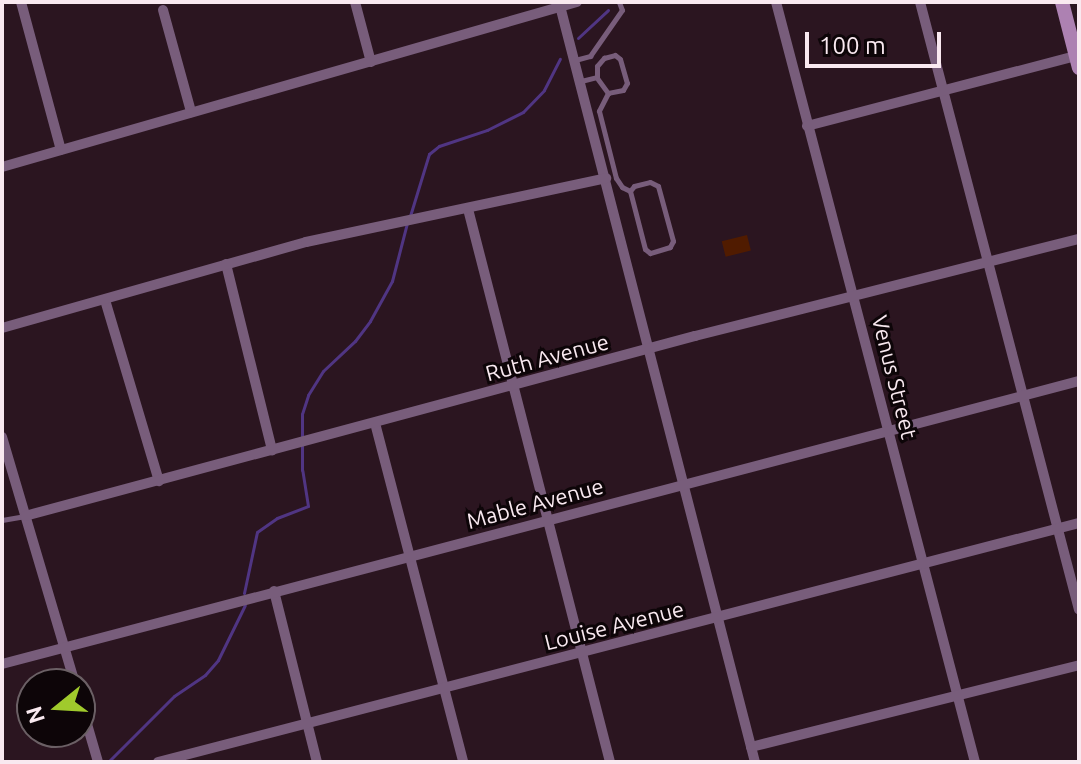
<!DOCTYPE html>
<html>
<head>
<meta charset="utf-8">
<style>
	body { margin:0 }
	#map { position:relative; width:1081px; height:764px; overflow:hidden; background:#2b1520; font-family:Ubuntu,sans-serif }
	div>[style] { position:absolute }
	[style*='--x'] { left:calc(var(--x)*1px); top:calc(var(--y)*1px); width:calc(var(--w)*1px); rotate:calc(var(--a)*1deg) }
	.green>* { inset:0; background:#501b00; transform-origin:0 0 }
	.stream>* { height:3px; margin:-1.5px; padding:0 1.5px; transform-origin:1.5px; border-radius:1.5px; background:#503583 }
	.service>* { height:5px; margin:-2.5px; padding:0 2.5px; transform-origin:2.5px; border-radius:2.5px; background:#785d7b }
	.minor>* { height:10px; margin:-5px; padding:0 5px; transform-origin:5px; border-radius:5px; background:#785d7b }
	.secondary>* { height:14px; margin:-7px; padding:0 7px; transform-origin:7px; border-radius:7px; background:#ad81b2 }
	span { translate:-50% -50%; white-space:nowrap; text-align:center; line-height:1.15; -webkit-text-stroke:6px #0d0508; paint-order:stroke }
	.street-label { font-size:22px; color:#f9e9f0 }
	.frame { position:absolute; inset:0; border:4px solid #f9e9f0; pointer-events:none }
	.north { position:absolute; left:16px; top:668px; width:80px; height:80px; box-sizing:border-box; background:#0d0508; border:2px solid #6b6065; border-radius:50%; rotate:252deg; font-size:22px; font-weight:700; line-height:32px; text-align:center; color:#f9e9f0 }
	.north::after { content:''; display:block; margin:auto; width:28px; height:36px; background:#a0ca2c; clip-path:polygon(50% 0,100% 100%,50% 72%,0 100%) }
	.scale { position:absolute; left:805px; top:32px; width:136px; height:36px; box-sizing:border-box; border:4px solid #f9e9f0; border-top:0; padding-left:10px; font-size:24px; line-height:28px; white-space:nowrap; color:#f9e9f0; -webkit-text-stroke:6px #0d0508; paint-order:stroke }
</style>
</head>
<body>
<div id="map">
	<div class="green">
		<i style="left:747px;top:235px;width:16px;height:26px;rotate:76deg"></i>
	</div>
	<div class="stream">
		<i style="--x:578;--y:38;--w:41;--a:-43"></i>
		<i style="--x:410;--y:216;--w:65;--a:-73"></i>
		<i style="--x:429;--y:154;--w:13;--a:-39"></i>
		<i style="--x:439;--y:146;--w:51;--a:-18.4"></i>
		<i style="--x:487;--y:130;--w:40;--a:-26.6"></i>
		<i style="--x:523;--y:112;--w:30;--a:-46"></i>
		<i style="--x:544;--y:90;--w:35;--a:-63"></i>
		<i style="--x:244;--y:593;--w:62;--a:-78"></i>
		<i style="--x:257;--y:532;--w:24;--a:-35"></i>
		<i style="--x:277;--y:518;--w:33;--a:-21"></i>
		<i style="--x:308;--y:506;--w:36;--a:-99"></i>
		<i style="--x:302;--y:470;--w:56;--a:-90"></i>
		<i style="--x:302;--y:414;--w:20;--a:-72"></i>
		<i style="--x:308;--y:395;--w:28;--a:-58"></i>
		<i style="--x:323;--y:371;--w:44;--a:-43.2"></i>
		<i style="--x:355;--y:341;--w:25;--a:-53"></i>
		<i style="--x:370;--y:321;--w:46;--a:-61.2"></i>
		<i style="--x:392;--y:281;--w:60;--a:-75.5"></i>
		<i style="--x:108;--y:762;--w:93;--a:-45"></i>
		<i style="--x:174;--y:696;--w:37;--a:-34"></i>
		<i style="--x:205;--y:675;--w:20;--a:-49"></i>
		<i style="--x:218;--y:660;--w:61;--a:-63.9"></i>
	</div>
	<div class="service">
		<i style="--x:575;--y:60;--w:16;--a:-15"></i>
		<i style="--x:590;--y:56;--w:56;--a:-55.2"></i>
		<i style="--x:622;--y:10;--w:9;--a:-111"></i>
		<i style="--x:597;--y:78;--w:19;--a:54"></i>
		<i style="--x:581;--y:81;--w:16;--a:-14"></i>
		<i style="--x:597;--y:77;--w:11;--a:-90"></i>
		<i style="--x:597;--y:66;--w:11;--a:-49"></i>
		<i style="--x:604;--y:58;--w:11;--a:-15"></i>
		<i style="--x:615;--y:55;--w:6;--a:39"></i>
		<i style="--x:620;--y:59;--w:25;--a:74"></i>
		<i style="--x:627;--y:83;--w:8;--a:120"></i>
		<i style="--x:623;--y:90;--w:15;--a:169"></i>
		<i style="--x:608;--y:93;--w:20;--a:117"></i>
		<i style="--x:599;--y:111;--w:69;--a:75.8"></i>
		<i style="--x:616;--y:178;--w:11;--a:56"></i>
		<i style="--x:622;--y:187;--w:9;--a:27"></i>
		<i style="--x:650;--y:182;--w:9;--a:27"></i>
		<i style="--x:658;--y:186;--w:57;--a:74.7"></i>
		<i style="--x:673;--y:241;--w:7;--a:117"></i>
		<i style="--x:670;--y:247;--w:21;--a:163"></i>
		<i style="--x:650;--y:253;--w:6;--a:-141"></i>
		<i style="--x:645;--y:249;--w:60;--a:-104.5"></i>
		<i style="--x:630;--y:191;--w:6;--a:-51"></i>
		<i style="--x:634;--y:186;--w:16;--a:-14"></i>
		<i style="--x:2;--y:520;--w:22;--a:-10"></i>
	</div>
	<div class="minor">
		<i style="--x:21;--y:2;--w:153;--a:74.9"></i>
		<i style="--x:355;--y:2;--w:62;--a:75.1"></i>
		<i style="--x:559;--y:2;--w:785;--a:75.54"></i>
		<i style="--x:776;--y:2;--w:786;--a:75.33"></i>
		<i style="--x:920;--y:2;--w:628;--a:75.34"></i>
		<i style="--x:163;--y:10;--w:106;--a:74.6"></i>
		<i style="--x:807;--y:126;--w:278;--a:-14.6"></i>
		<i style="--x:2;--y:167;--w:598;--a:-16.01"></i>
		<i style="--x:468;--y:209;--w:571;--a:75.6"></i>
		<i style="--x:226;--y:264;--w:192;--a:76.1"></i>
		<i style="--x:105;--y:300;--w:189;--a:73.4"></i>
		<i style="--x:2;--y:328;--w:316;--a:-15.8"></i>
		<i style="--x:306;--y:242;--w:307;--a:-12"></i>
		<i style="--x:375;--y:423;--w:350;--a:75.4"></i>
		<i style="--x:2;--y:437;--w:258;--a:73.5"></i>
		<i style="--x:25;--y:516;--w:694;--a:-15.04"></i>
		<i style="--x:695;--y:336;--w:396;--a:-14.2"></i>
		<i style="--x:274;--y:591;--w:176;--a:75.9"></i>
		<i style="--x:2;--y:664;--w:1114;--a:-14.72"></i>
		<i style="--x:80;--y:700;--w:65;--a:73.8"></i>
		<i style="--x:751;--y:747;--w:338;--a:-14"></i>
		<i style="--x:158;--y:762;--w:952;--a:-14.55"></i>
	</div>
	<div class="secondary">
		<i style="--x:1062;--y:2;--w:68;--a:75.6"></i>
	</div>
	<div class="street-label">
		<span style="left:547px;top:357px;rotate:-15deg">Ruth Avenue</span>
		<span style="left:895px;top:377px;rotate:76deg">Venus Street</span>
		<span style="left:535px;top:503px;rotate:-15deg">Mable Avenue</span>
		<span style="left:614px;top:625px;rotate:-14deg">Louise Avenue</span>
	</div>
	<div class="frame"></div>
	<div class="north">N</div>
	<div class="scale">100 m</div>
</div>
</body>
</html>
